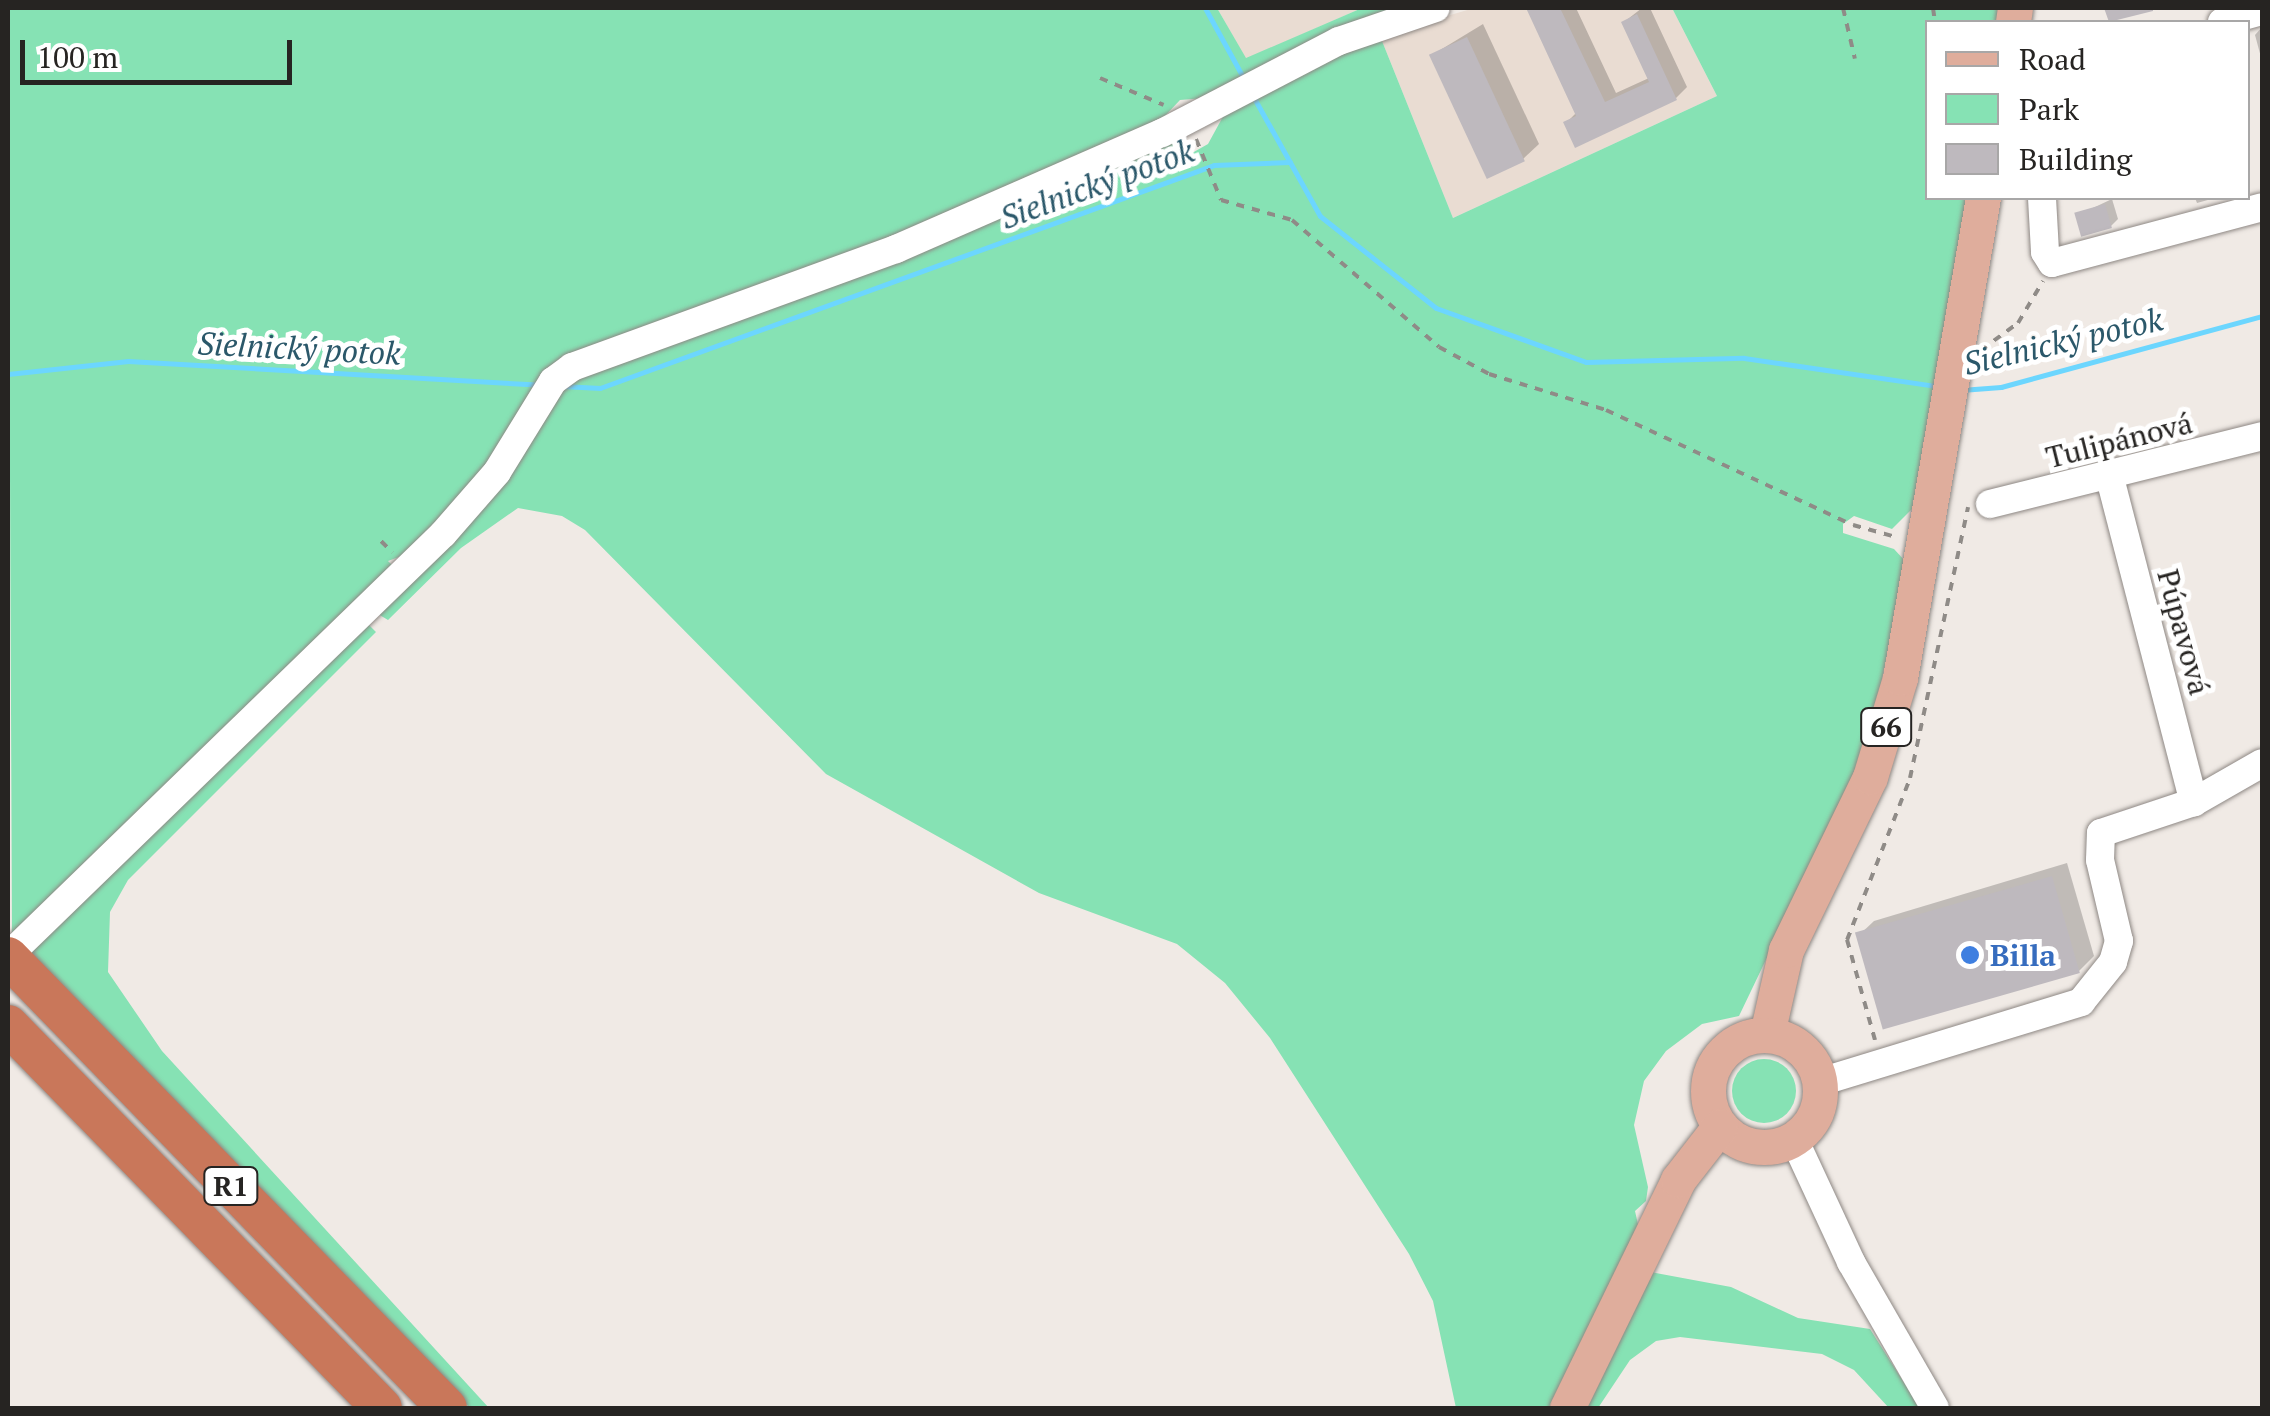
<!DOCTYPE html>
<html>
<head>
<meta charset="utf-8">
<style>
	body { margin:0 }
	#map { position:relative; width:2270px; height:1416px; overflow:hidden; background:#f0eae5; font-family:"PT Serif",serif }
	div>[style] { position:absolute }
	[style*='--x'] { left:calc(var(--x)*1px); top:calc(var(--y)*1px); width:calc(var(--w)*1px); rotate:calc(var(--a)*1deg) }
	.built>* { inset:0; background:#e9dcd2 }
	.green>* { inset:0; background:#86e2b4 }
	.round { border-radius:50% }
	.shadow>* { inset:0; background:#0003 }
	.stream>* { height:5px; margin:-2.5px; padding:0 2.5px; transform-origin:2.5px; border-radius:2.5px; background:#6cd6fe }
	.building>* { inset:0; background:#beb9be; transform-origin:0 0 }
	.path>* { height:4px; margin-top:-2px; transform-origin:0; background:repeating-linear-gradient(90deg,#8f8b87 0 8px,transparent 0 16px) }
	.roads { filter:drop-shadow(0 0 2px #8e8884) drop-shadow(0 0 2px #8e8884) }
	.minor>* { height:28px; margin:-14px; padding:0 14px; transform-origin:14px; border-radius:14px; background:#fff }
	.major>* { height:35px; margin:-17.5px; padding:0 17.5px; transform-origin:17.5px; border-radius:17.5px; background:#dfad9c }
	.major>.ring { margin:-17.5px; padding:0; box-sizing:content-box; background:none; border:35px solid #dfad9c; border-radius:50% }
	.highway>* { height:40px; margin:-20px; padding:0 20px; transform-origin:20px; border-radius:20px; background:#c9775a }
	.dots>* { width:28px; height:28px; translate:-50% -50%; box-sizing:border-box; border:5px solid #fff; border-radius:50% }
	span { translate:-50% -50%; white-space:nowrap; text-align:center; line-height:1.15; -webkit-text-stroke:10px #fff; paint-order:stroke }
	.shield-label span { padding:2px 8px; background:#fff; border:2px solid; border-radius:8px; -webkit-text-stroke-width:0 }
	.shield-label { font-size:28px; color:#262422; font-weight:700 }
	.street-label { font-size:30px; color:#262422 }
	.shop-label { font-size:30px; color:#366cbe; font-weight:700 }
	.left { translate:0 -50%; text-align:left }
	.water-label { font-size:32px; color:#2b586a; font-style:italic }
	.frame { position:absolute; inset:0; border:10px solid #262422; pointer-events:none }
	.legend { position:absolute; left:1925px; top:20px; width:325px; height:180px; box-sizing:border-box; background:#fff; border:2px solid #a8a7a7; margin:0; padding:12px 18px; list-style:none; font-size:30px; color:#262422 }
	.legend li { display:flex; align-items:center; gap:20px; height:50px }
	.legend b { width:50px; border:2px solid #a8a7a7 }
	.scale { position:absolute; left:20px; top:40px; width:272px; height:45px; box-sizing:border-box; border:5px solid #262422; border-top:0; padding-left:12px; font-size:30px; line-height:35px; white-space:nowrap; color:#262422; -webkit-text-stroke:8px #fff; paint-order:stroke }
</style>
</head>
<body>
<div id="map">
	<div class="built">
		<i style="clip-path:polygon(1217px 8px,1362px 8px,1246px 59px)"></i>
		<i style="clip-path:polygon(1474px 8px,1672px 8px,1717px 96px,1453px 218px,1380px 36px)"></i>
	</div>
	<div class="green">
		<i style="clip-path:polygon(8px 8px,1217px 8px,1246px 58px,1362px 8px,1417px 8px,1205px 98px,1180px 100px,1162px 119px,889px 243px,571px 359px,502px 456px,407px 554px,388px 561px,392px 565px,12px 939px)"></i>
		<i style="clip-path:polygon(1672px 8px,2003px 8px,2000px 22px,1928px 22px,1928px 198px,1971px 198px,1913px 508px,1892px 529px,1854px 516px,1843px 524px,1843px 533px,1894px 549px,1906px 562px,1868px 747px,1739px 1016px,1702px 1024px,1666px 1051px,1644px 1081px,1634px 1125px,1648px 1187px,1646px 1201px,1635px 1211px,1639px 1229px,1553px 1408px,1456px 1408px,1433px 1301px,1409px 1254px,1270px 1038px,1225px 983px,1177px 944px,1039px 893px,826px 774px,585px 530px,562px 516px,518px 508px,461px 548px,388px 620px,378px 614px,561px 384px,1146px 150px,1175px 142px,1192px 153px,1208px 144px,1226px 111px,1380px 36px,1453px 218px,1717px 96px)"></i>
		<i style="clip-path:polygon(369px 625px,376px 632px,128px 880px,110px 912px,108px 972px,162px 1051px,489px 1408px,470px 1408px,24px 951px)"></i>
		<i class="round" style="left:1732px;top:1059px;width:64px;height:64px"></i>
		<i style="clip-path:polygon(1645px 1271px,1731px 1287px,1798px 1318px,1870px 1329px,1920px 1408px,1889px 1408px,1854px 1370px,1822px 1354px,1680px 1337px,1656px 1341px,1630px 1360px,1598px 1408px,1581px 1408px)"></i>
	</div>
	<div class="shadow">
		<i style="clip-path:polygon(1576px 8px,1616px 93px,1649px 78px,1624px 22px,1642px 8px,1650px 8px,1687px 87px,1676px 98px,1566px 123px,1577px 112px,1530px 10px)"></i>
		<i style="clip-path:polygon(1483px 24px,1539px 144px,1523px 159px,1432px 55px)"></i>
		<i style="clip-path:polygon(2262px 27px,2262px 61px,2255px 35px)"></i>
		<i style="clip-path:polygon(2195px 198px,2215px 198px,2197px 203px)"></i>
		<i style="clip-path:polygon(2112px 199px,2118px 219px,2111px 226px,2078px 215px)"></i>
		<i style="clip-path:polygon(2067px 863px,2094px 956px,2079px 971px,1858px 936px,1874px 921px)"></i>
	</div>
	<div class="stream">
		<i style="--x:1205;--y:8;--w:81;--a:61.2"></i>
		<i style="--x:1254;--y:98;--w:135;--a:60.8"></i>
		<i style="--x:1320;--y:216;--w:148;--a:38.4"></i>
		<i style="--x:1436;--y:308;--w:159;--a:19.8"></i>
		<i style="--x:1586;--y:362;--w:158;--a:-1.5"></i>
		<i style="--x:1744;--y:358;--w:193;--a:8.3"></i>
		<i style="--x:8;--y:374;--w:121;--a:-6.2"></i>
		<i style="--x:128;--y:361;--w:414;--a:3.3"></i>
		<i style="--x:562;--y:386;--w:38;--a:3"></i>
		<i style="--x:600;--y:388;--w:653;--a:-19.96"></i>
		<i style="--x:1214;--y:165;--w:76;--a:-2.3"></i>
		<i style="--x:1961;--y:390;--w:40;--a:-4.3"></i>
		<i style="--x:2001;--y:387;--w:270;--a:-15.2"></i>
	</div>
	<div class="building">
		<i style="clip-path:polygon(1526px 8px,1560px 8px,1605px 102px,1649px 82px,1621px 22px,1637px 14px,1677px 100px,1575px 148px,1563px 122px,1576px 116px)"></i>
		<i style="clip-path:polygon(2104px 8px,2153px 8px,2153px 11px,2109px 22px)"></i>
		<i style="left:1467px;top:37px;width:137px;height:42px;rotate:65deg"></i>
		<i style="left:2105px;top:204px;width:25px;height:32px;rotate:74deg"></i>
		<i style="left:2052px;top:876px;width:101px;height:205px;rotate:74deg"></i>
	</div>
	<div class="path">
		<i style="--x:1843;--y:8;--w:52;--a:76.8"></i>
		<i style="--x:1933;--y:8;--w:14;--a:82"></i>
		<i style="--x:1100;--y:78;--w:69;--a:22.9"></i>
		<i style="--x:1196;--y:139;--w:66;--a:67.7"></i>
		<i style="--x:1221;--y:200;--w:74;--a:15.7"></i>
		<i style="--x:1292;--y:220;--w:194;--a:40.8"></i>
		<i style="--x:1439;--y:347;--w:57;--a:28.4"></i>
		<i style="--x:1489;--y:374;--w:122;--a:17.1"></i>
		<i style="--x:1606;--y:410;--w:272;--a:25"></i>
		<i style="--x:1853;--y:525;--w:45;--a:15.6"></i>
		<i style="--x:1981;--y:350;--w:46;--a:-36.1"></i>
		<i style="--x:2018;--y:323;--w:49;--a:-59.2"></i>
		<i style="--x:381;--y:541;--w:16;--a:45"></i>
		<i style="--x:1875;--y:1040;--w:104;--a:-105.6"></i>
		<i style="--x:1847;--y:940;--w:174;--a:-68.7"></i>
		<i style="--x:1910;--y:778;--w:277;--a:-77.9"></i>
	</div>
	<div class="roads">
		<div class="minor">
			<i style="--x:2222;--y:22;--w:41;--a:-15.4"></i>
			<i style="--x:2042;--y:198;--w:54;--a:86.8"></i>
			<i style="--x:2045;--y:252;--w:13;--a:58"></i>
			<i style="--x:2052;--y:263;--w:217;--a:-14.9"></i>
			<i style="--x:2110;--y:478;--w:335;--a:75.5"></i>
			<i style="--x:1990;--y:504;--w:280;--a:-14"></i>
			<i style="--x:8;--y:956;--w:606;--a:-44.13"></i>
			<i style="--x:443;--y:534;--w:82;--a:-48.9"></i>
			<i style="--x:497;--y:472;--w:107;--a:-58.4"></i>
			<i style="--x:553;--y:381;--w:24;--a:-36"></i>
			<i style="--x:572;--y:367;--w:345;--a:-20"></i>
			<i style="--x:896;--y:249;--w:290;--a:-23.6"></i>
			<i style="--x:1162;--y:133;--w:199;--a:-27.5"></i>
			<i style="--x:1339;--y:41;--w:102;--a:-18.8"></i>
			<i style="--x:1820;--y:1082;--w:273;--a:-17"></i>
			<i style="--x:2081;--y:1002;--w:51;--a:-51.3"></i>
			<i style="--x:2113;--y:962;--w:22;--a:-74"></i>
			<i style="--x:2119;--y:941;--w:83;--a:-103.2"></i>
			<i style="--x:2100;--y:860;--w:27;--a:-88"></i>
			<i style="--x:2101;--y:833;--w:98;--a:-18.4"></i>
			<i style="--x:2194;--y:802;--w:78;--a:-29.8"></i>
			<i style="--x:1794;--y:1139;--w:136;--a:65.1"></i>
			<i style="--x:1851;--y:1262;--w:168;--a:60.1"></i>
		</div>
		<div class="major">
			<i style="--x:2013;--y:22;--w:14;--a:-82"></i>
			<i style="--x:1767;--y:1034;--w:86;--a:-77.3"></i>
			<i style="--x:1786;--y:950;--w:192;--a:-64.1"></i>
			<i style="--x:1870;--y:777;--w:103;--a:-73.1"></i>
			<i style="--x:1900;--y:678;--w:487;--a:-80.2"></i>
			<i class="ring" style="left:1708px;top:1035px;width:77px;height:77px"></i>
			<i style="--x:1567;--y:1408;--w:254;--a:-64"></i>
			<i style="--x:1678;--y:1180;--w:68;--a:-52.1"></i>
		</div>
		<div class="highway">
			<i style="--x:8;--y:957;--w:629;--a:45.77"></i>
			<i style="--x:8;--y:1025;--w:535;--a:45.68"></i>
		</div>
	</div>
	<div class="dots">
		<i style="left:1970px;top:955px;background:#3f7fe0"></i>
	</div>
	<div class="shield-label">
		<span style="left:1886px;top:727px">66</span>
		<span style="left:231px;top:1186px">R1</span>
	</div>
	<div class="street-label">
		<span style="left:2119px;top:440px;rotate:-14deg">Tulipánová</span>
		<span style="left:2184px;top:632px;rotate:75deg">Púpavová</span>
	</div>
	<div class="shop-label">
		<span class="left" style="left:1990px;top:955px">Billa</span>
	</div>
	<div class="water-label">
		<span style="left:1097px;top:184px;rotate:-20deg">Sielnický potok</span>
		<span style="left:2063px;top:341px;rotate:-13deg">Sielnický potok</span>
		<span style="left:299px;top:348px;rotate:3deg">Sielnický potok</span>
	</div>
	<div class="frame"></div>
	<ul class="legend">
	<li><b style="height:12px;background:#dfad9c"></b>Road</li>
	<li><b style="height:28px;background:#86e2b4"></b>Park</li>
	<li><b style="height:28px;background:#beb9be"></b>Building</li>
	</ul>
	<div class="scale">100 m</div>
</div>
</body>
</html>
